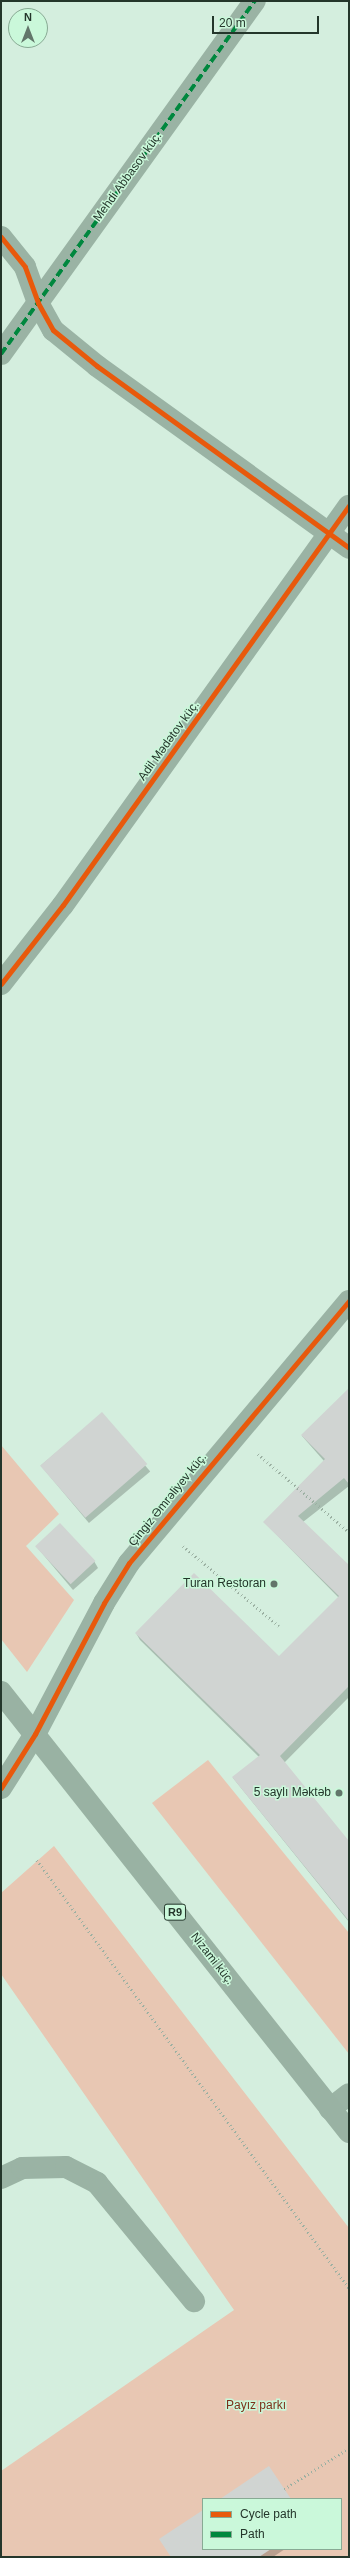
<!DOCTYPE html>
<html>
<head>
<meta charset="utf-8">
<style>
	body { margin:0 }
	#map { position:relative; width:350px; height:2558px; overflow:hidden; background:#d4eede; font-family:Arial,sans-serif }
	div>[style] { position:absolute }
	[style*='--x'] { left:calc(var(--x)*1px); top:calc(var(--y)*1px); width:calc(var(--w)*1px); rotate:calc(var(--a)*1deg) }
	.green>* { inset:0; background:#e8c7b3 }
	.shadow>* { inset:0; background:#0003; transform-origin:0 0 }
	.building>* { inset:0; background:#d0d4d2; transform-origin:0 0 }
	.path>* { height:2.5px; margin-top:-1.25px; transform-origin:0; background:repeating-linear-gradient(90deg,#9bb0a2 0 1px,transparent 0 4px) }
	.minor>* { height:22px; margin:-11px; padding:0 11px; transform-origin:11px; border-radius:11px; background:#9ab3a4 }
	.highway>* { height:22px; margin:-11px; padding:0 11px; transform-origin:11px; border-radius:11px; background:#99b2a3 }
	.quiet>* { height:4px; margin-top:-2px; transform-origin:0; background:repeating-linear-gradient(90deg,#00873e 0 8px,transparent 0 12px) }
	.cycleway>* { height:5px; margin:-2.5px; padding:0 2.5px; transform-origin:2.5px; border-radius:2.5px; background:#e8590c }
	.dots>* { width:11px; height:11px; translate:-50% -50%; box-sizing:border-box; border:2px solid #caf8da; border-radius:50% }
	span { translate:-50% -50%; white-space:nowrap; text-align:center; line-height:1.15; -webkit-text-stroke:3px #caf8da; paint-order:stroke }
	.shield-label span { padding:1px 3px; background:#caf8da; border:1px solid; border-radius:3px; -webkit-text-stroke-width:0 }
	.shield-label { font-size:11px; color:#24362b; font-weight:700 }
	.street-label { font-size:12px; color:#24362b }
	.poi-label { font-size:12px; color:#24362b }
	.right { translate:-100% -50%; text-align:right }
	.park-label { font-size:12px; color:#7d301a }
	.frame { position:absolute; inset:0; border:2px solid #24362b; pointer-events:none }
	.legend { position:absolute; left:202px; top:2498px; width:140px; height:52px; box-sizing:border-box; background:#caf8da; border:1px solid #88aa94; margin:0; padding:5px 7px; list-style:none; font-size:12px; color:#24362b }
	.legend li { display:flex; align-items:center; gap:8px; height:20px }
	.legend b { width:20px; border:1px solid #88aa94 }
	.north { position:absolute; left:8px; top:8px; width:40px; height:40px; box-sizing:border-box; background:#caf8da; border:1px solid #88aa94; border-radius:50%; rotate:0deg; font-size:11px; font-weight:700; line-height:16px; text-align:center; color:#24362b }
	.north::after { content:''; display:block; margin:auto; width:14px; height:18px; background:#62766a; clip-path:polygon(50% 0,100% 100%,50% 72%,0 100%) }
	.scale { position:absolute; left:212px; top:16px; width:107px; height:18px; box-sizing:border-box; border:2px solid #24362b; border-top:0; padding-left:5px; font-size:12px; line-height:14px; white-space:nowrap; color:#24362b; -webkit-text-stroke:3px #caf8da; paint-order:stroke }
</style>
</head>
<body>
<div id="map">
	<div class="green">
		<i style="clip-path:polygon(1px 1445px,59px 1514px,26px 1546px,74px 1600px,27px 1672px,1px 1639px)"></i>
		<i style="clip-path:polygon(208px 1760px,349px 1933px,349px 2054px,152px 1803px)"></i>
		<i style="clip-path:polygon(evenodd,54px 1846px,349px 2228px,349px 2557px,1px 2557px,1px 2471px,234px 2310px,1px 1974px,1px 1893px,54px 1846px,203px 2499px,341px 2499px,341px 2549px,203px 2549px,203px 2499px)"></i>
	</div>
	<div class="shadow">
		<i style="clip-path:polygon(349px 1403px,349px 1486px,303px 1522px,349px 1567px,349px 1697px,284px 1763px,349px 1843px,349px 1922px,233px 1778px,259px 1757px,140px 1640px,136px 1633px,279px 1658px,339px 1598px,264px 1522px,324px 1461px,302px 1436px)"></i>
		<i style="left:102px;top:1414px;width:75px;height:80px;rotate:50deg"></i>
		<i style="clip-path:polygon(36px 1546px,94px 1561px,98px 1568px,73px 1590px)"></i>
		<i style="clip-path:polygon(203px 2511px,203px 2549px,285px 2549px,273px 2557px,172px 2557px)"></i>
	</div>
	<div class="building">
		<i style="clip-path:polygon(349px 1388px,349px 1484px,344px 1478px,298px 1516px,349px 1565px,349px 1686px,280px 1756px,349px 1841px,349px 1921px,232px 1777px,260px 1755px,135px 1633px,194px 1573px,279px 1656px,339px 1596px,263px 1522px,325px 1459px,301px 1435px)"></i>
		<i style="left:102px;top:1412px;width:69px;height:82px;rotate:49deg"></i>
		<i style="left:60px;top:1523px;width:52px;height:34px;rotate:47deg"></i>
		<i style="clip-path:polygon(269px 2466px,291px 2499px,220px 2499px)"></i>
		<i style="clip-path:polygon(203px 2510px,203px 2549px,271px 2549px,259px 2557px,171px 2557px,159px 2539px)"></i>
	</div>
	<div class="path">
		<i style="--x:258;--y:1454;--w:120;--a:40.6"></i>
		<i style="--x:183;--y:1546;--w:125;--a:39.8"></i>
		<i style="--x:37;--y:1860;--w:530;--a:53.91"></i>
		<i style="--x:284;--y:2489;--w:77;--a:-32.2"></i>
	</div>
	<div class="minor">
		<i style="--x:1;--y:237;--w:38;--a:51"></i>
		<i style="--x:25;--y:267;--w:38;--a:70"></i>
		<i style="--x:38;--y:303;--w:31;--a:61"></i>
		<i style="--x:53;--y:330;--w:57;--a:39.3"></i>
		<i style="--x:97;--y:366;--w:311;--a:35.8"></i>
		<i style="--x:1;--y:354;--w:435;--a:-54.3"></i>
		<i style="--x:1;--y:984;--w:100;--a:-51.9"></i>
		<i style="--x:63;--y:905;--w:491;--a:-54.4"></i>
		<i style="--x:1;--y:1788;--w:64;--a:-57.8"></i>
		<i style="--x:35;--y:1734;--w:148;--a:-62.2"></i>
		<i style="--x:104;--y:1603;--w:47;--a:-58"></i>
		<i style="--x:129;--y:1563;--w:342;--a:-50"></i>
		<i style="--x:330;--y:2109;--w:24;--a:-38"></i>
		<i style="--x:1;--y:2178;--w:23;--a:-25"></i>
		<i style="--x:22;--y:2168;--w:44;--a:-1.3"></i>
		<i style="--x:66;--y:2167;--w:35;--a:27"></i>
		<i style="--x:97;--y:2183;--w:153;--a:50.6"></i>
	</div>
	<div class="highway">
		<i style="--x:1;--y:1692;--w:561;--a:51.66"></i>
	</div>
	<div class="quiet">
		<i style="--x:1;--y:354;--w:435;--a:-54.3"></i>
	</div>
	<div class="cycleway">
		<i style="--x:1;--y:237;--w:38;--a:51"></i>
		<i style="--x:25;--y:267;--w:38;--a:70"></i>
		<i style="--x:38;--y:303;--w:31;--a:61"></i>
		<i style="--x:53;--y:330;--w:57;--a:39.3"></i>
		<i style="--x:97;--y:366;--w:311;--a:35.8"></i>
		<i style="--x:1;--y:984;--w:100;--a:-51.9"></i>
		<i style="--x:63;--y:905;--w:491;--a:-54.4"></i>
		<i style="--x:1;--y:1788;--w:64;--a:-57.8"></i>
		<i style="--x:35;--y:1734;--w:148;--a:-62.2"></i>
		<i style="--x:104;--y:1603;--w:47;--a:-58"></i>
		<i style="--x:129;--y:1563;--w:342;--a:-50"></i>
	</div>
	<div class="dots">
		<i style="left:274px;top:1584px;background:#62766a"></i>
		<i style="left:339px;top:1793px;background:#62766a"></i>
	</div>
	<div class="shield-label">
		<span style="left:175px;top:1912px">R9</span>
	</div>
	<div class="street-label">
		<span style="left:128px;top:177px;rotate:-54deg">Mehdi Abbasov küç.</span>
		<span style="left:169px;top:741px;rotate:-54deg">Adil Mədətov küç.</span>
		<span style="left:168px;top:1500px;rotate:-51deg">Çingiz Əmrəliyev küç.</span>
		<span style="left:212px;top:1959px;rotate:52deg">Nizami küç.</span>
	</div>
	<div class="poi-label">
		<span class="right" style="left:266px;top:1584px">Turan Restoran</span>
		<span class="right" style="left:331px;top:1793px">5 saylı Məktəb</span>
	</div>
	<div class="park-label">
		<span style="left:256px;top:2406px">Payız parkı</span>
	</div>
	<div class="frame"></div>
	<ul class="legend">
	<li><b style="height:5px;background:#e8590c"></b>Cycle path</li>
	<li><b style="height:5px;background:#00873e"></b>Path</li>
	</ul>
	<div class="north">N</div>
	<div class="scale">20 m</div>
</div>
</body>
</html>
